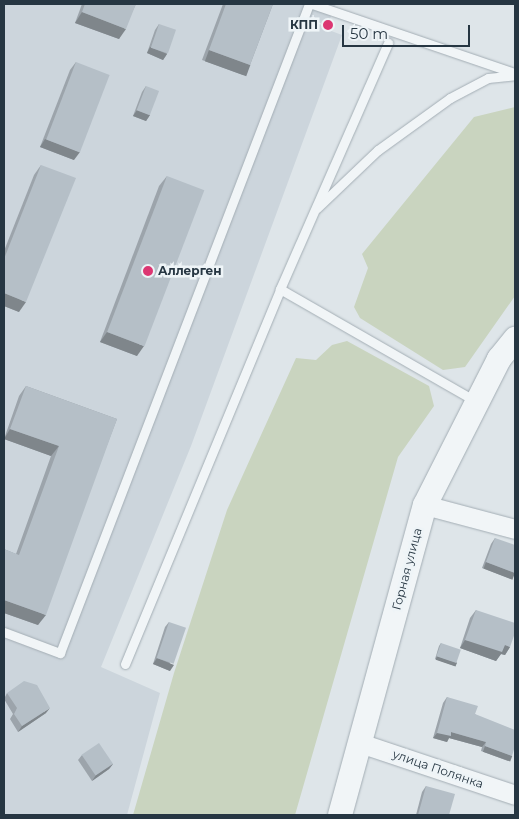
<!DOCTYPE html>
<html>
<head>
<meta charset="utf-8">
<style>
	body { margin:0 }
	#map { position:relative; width:519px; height:819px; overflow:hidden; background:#dee5e9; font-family:Montserrat,sans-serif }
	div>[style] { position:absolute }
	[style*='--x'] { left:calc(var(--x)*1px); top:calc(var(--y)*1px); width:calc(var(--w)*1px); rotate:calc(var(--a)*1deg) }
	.built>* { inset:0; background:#ccd5dc }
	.green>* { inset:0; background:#c9d4bf }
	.roads { filter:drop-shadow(0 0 1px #a3adb4) drop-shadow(0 0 1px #a3adb4) }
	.service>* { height:9px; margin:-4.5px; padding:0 4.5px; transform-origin:4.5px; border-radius:4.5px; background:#f1f5f7 }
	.minor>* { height:19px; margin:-9.5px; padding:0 9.5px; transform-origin:9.5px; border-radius:9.5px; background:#f1f5f7 }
	.tertiary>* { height:24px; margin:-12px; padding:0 12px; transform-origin:12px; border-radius:12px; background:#f1f5f7 }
	.wall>* { inset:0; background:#9ca4ab }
	.shaded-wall>* { inset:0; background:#7f868b; transform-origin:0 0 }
	.building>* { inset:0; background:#b5bfc7; transform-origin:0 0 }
	.dots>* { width:14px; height:14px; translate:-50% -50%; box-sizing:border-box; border:2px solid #eef4f7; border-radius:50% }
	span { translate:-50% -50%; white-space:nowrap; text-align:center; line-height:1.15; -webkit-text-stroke:5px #eef4f7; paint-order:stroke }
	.poi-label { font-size:12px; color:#263642; font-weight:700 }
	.right { translate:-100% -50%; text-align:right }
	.left { translate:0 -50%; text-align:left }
	.street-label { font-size:12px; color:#263642 }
	.frame { position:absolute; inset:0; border:5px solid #263642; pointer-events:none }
	.scale { position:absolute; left:342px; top:25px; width:128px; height:22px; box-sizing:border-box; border:2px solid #263642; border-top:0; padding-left:6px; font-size:15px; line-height:18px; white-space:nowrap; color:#263642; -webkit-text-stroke:4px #eef4f7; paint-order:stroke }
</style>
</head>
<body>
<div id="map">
	<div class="built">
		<i style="clip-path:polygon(4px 4px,336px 4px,326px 29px,342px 35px,191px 446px,101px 667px,160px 693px,127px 815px,4px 815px)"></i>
	</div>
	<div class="green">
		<i style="clip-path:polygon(515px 107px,515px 296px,465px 367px,443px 370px,360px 318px,354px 307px,368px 268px,362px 254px,474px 117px)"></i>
		<i style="clip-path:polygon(347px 341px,429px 386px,434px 406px,398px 457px,295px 815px,133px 815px,174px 673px,227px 510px,296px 358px,316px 360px,332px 345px)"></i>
	</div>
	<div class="roads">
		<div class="service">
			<i style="--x:312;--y:4;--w:214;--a:18.8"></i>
			<i style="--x:317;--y:208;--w:84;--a:-43.6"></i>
			<i style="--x:378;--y:150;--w:89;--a:-35.8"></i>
			<i style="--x:450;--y:98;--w:43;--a:-27.8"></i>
			<i style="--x:488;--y:78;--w:27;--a:-6"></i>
			<i style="--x:280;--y:289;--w:227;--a:29.8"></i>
			<i style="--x:4;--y:632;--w:60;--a:20.6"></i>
			<i style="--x:60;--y:653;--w:695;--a:-69.01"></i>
			<i style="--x:125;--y:664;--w:406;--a:-67.5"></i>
			<i style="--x:280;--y:289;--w:269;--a:-66.3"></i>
		</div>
		<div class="minor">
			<i style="--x:425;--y:505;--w:93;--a:14.9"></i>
			<i style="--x:360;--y:743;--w:163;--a:18.5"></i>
		</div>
		<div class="tertiary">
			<i style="--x:340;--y:815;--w:321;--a:-74.7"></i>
			<i style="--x:425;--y:505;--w:164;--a:-63.1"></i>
			<i style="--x:499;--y:359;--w:26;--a:-51"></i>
		</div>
	</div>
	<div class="wall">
		<i style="clip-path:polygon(82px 4px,136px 4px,119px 39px,75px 23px)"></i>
		<i style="clip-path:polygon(223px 4px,273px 4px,250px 65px,243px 75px,202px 60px)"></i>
		<i style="clip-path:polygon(159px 24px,167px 54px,163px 60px,147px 53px,155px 30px)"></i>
		<i style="clip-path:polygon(76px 62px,74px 160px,40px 147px,70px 70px)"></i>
		<i style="clip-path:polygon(146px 86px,150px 115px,146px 121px,133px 116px,142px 92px)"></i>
		<i style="clip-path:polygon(41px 165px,19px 312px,4px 306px,4px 251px,34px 175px)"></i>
		<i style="clip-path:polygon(167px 176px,137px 356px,100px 342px,159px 186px)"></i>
		<i style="clip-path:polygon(26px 386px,117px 419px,38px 625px,4px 613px,4px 549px,16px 554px,51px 456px,4px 439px,19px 396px)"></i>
		<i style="clip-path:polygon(495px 538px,515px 573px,511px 579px,482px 568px,491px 544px)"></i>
		<i style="clip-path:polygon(476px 610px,510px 647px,505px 655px,501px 654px,496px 661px,460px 648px,470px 618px)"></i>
		<i style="clip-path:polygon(169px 622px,170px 671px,153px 664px,165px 627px)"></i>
		<i style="clip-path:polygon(441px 643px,457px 663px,455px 666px,435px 659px,439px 646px)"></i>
		<i style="clip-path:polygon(7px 693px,46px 713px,18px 732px,10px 719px,13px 714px,4px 699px)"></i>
		<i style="clip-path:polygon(447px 697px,475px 714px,512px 756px,508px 761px,481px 751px,482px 747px,449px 738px,447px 742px,433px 738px,443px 703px)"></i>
		<i style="clip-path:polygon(82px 755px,113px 764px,109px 769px,92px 781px,78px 760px)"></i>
		<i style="clip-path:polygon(426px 786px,449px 815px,416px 815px,422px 792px)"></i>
	</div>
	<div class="shaded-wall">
		<i style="clip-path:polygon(82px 12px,126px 29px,119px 39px,75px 23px)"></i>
		<i style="clip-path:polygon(150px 47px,167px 54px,163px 60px,147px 53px)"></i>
		<i style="left:209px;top:50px;width:44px;height:12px;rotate:20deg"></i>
		<i style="clip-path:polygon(137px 110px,150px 115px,146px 121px,133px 116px)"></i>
		<i style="clip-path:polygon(45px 139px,80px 152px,74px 160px,40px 147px)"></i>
		<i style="clip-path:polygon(4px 293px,26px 302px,19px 312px,4px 306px)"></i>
		<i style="clip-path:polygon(107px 332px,144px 346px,137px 356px,100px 342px)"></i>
		<i style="clip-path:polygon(10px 429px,59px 446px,51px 456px,4px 439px)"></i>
		<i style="left:486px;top:562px;width:31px;height:7px;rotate:21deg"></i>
		<i style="clip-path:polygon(4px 600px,46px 615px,38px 625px,4px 613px)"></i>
		<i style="clip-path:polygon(465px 640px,505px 645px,510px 647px,505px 655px,501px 654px,496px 661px,460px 648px)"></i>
		<i style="left:437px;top:656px;width:21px;height:4px;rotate:19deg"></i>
		<i style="clip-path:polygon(157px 658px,174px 665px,170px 671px,153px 664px)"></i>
		<i style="clip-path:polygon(50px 708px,46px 713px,18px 732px,22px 726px)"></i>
		<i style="clip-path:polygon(451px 732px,486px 742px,482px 747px,449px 738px,447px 742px,433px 738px,437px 733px)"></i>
		<i style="left:485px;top:746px;width:29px;height:6px;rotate:20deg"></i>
		<i style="clip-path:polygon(113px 764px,109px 769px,92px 781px,96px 775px)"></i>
	</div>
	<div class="building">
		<i style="clip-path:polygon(85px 4px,136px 4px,126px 29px,82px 12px)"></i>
		<i style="clip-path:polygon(226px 4px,273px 4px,250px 65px,209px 50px)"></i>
		<i style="left:159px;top:24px;width:18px;height:25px;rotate:19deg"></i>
		<i style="left:76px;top:62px;width:36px;height:83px;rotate:21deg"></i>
		<i style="left:146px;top:86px;width:14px;height:26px;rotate:21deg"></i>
		<i style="clip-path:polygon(41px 165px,76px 178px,26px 302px,4px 293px,4px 259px)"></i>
		<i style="left:167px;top:176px;width:40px;height:167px;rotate:21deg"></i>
		<i style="clip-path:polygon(26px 386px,117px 419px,46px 615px,4px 600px,4px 549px,19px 555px,59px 446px,10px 429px)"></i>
		<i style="clip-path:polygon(495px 538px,515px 545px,515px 573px,486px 562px)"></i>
		<i style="clip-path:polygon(476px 610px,515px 623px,515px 633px,510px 647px,505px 645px,502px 652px,465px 640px)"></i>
		<i style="left:169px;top:622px;width:18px;height:38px;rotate:19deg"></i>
		<i style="left:441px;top:643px;width:21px;height:14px;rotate:19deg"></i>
		<i style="clip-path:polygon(24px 681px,37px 685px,50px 708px,22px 726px,14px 714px,17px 708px,7px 693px)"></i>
		<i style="clip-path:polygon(447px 697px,478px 706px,475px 714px,515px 730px,515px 746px,512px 756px,485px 746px,486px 742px,451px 732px,451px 736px,437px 733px)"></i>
		<i style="left:99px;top:743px;width:25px;height:21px;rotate:56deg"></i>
		<i style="clip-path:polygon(426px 786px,455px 794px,449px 815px,418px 815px)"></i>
	</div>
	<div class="dots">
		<i style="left:328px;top:25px;background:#dc3672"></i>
		<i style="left:148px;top:271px;background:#dc3672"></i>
	</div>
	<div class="poi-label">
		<span class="right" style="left:318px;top:25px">КПП</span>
		<span class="left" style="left:158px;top:271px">Аллерген</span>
	</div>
	<div class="street-label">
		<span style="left:407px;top:569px;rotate:-75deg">Горная улица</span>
		<span style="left:438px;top:769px;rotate:19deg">улица Полянка</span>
	</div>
	<div class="frame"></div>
	<div class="scale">50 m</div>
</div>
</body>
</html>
